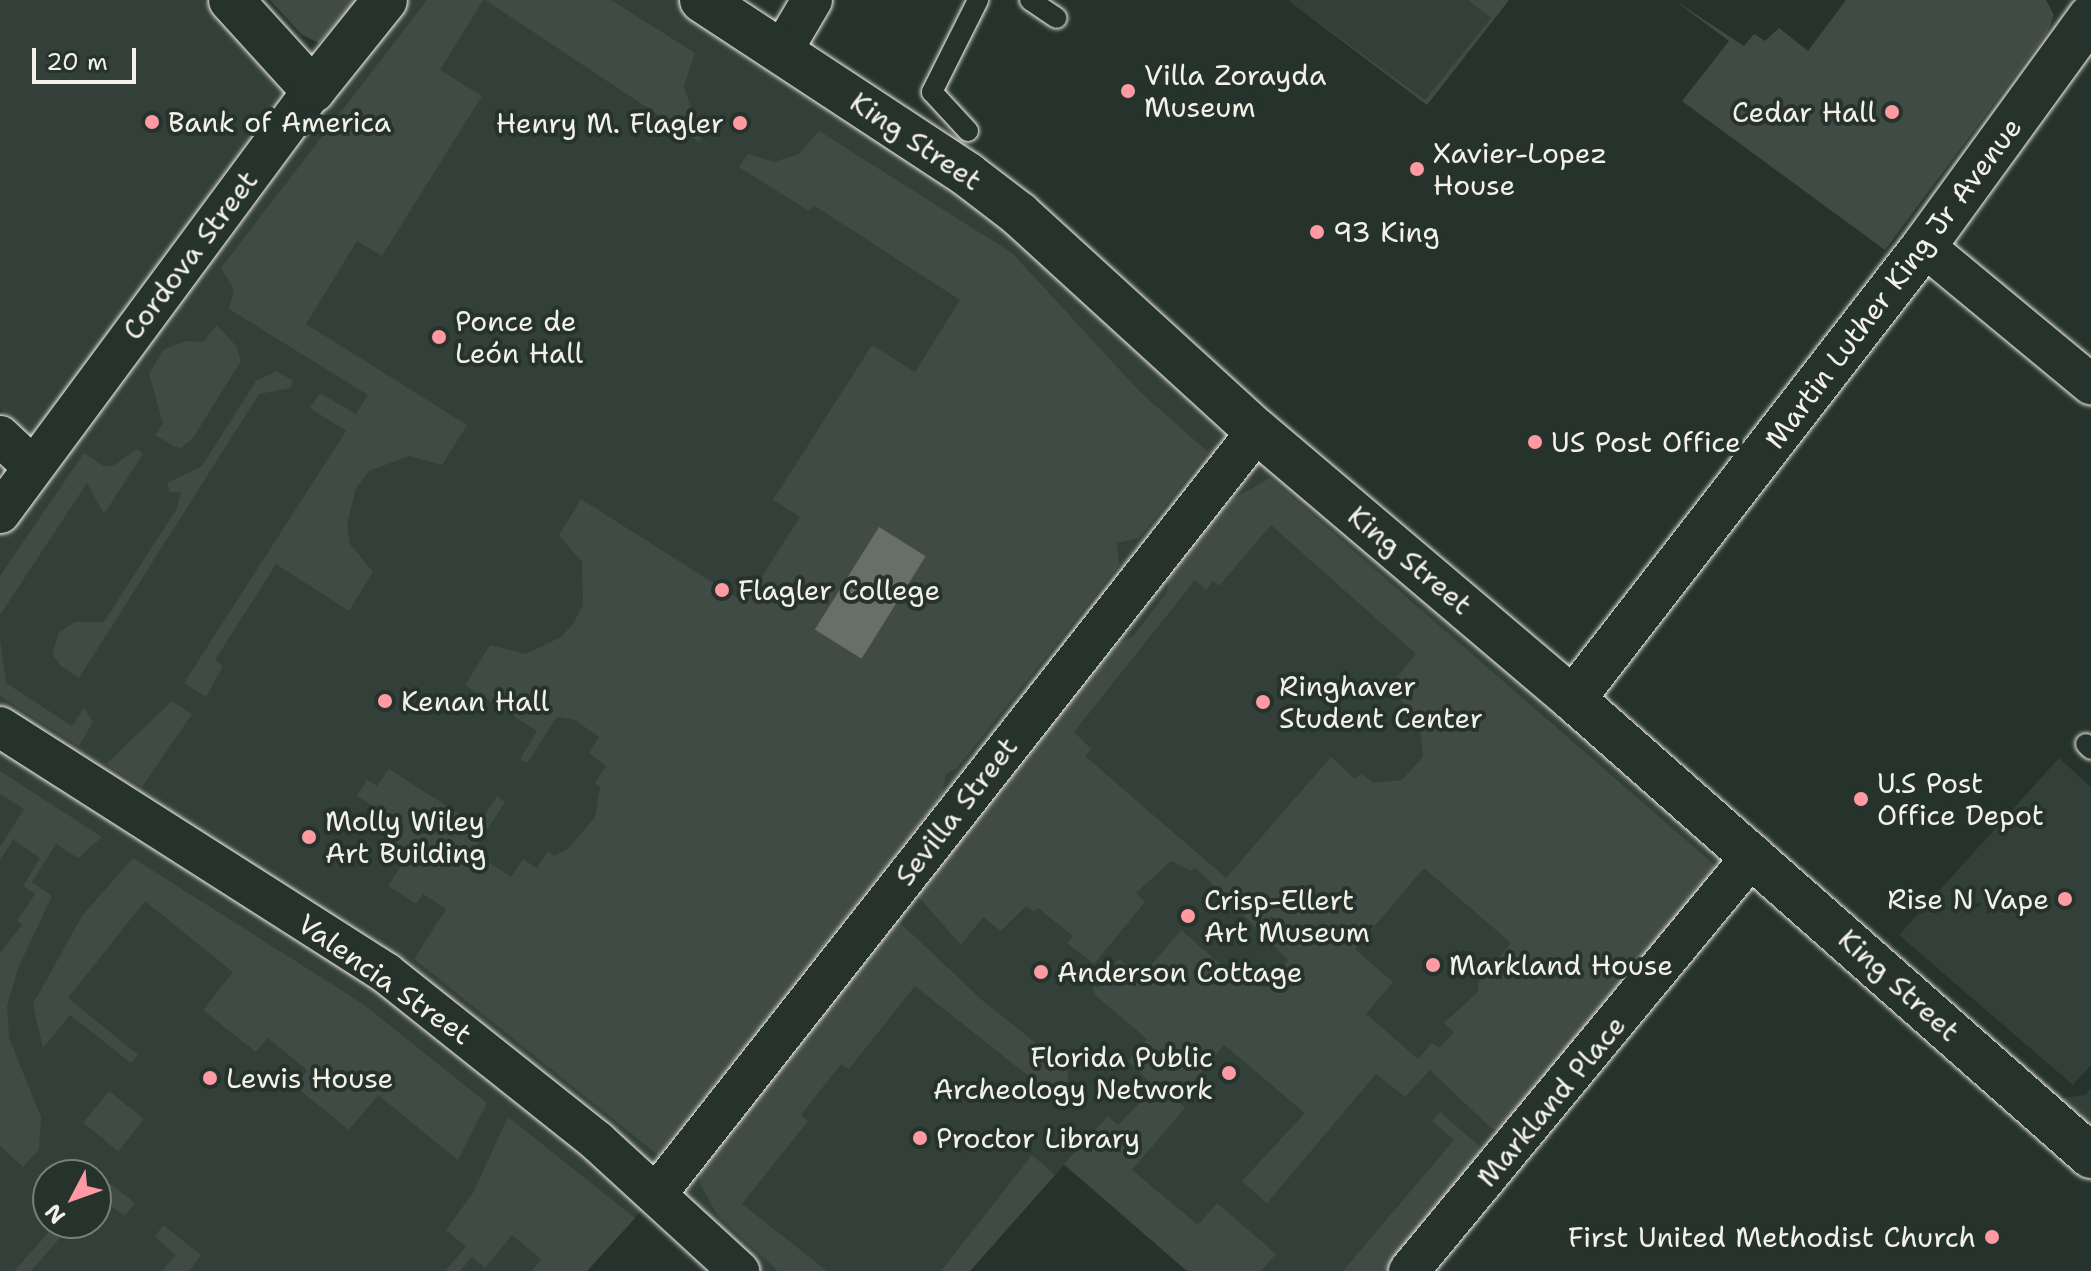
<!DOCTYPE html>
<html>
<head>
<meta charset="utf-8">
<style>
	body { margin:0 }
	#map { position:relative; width:2091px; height:1271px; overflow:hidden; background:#26332d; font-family:"Shantell Sans",sans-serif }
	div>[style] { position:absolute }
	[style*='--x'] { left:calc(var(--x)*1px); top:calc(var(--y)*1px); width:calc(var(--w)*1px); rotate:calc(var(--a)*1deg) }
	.built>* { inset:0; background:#333f39 }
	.green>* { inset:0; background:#414b45; transform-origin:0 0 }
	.water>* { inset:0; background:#676f68; transform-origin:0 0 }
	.roads { filter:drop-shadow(0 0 2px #f4f1e8) drop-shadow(0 0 2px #f4f1e8) }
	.service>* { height:20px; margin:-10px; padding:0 10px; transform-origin:10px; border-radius:10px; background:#26332d }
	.minor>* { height:40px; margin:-20px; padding:0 20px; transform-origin:20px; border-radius:20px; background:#26332d }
	.tertiary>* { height:44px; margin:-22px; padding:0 22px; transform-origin:22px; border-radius:22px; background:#26332d }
	.primary>* { height:44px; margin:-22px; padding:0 22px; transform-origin:22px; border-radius:22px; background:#26332d }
	.dots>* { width:22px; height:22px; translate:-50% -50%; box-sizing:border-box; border:4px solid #26332d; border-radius:50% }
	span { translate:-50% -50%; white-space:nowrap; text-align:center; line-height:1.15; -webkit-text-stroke:8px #26332d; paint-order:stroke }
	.poi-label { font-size:28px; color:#f4f1e8 }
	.left { translate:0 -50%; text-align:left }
	.right { translate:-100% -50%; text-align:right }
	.street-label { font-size:28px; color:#f4f1e8 }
	.north { position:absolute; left:32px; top:1159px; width:80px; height:80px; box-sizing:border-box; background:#26332d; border:2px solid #787f78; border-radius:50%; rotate:229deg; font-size:22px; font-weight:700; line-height:32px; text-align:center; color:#f4f1e8 }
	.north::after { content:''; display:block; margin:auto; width:28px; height:36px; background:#ff9aa2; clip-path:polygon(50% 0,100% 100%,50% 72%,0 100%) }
	.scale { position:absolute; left:32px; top:48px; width:104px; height:36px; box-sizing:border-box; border:4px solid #f4f1e8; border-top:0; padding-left:10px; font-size:24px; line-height:28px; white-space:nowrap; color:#f4f1e8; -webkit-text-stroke:6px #26332d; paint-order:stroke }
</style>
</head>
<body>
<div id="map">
	<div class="built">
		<i style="clip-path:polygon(0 0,203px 0,288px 93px,32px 438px,0 409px)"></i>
		<i style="clip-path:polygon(evenodd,385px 0,702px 0,946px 160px,1753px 855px,1409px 1271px,1187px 1271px,1064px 1165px,970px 1271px,739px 1271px,658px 1192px,587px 1271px,0 1271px,0 461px,22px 481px,385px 0,48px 1175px,96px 1175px,96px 1223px,48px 1223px,48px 1175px)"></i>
		<i style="clip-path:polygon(1288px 0,1509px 0,1427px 105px)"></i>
		<i style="clip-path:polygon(2059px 758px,2091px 787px,2091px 1065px,2073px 1085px,1899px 935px)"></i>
		<i style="clip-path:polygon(1890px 950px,2062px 1098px,2085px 1095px,2091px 1088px,2091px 1129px)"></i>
	</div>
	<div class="green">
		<i style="clip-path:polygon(270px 0,359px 0,319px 43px,302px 35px)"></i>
		<i style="clip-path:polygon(427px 0,483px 0,440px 70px,482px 96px,382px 256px,357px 241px,306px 324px,467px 425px,442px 465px,409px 456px,369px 471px,356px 488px,347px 525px,350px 544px,373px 572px,349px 611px,276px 564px,215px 660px,223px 666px,206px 697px,184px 683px,346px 431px,310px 408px,320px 393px,356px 414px,368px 395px,229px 309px,234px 290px,221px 268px)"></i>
		<i style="clip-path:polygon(485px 0,611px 0,695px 53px,684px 86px,692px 112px,708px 129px,699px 142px)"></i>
		<i style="clip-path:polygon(1288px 0,1425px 100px,1491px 18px,1468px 0,1509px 0,1427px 105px)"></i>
		<i style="clip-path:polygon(1674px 0,1744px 46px,1754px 34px,1765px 41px,1779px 28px,1808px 51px,1846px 0,2046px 0,2054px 15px,2048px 31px,1885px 250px,1682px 101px,1729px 41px)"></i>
		<i style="clip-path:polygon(819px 131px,1012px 253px,1141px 393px,1208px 452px,1139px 538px,1117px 543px,1119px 565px,957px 768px,946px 774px,942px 795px,658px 1155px,414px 959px,446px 909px,423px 894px,416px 904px,388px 886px,406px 858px,391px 847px,404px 826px,357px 796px,367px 780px,377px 786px,389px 769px,478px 826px,497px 796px,505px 802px,478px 844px,488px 862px,511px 877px,523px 859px,537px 868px,548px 851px,554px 856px,568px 849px,595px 817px,600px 787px,595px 783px,606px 766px,589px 753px,599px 737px,575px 720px,557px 717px,527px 763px,520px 759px,537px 731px,465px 685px,490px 645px,526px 654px,561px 637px,573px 624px,583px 605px,582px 562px,559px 535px,581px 499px,745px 603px,800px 517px,773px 500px,872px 345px,915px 372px,960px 300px,815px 206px,809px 211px,739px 167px,748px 154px,774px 162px,799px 154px)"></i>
		<i style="clip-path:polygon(217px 325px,236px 346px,241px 361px,193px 438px,181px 448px,173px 446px,155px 435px,163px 423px,149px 374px,163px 350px,185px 341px,203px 342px)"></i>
		<i style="clip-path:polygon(277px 371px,293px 381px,291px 388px,259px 394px,79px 678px,61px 666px,52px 654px,59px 632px,75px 622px,104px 622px,177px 508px,181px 492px,170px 492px,167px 483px,202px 466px,256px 381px)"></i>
		<i style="clip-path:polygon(137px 449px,143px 454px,104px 514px,87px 483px,0 615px,0 576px,84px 453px,104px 466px,114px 465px)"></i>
		<i style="clip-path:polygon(evenodd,1270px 478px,1719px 869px,1506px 1134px,1490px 1127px,1430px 1070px,1405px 1097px,1376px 1074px,1267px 1203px,1242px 1181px,1305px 1113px,1224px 1045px,1177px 1101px,1185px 1108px,1132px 1170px,1198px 1225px,1217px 1203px,1276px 1254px,1261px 1271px,1187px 1271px,1064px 1164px,1108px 1116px,1118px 1125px,1148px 1094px,1144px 1089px,1150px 1082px,1128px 1061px,1147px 1039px,1094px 994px,1093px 985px,1097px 988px,1119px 959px,1141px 977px,1181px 930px,1229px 972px,1237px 964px,1264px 988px,1288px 960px,1195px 867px,1191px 871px,1171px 861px,1136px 893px,1145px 902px,1094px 964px,1067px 943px,1073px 936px,1038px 908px,1034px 912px,1026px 906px,1001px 931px,983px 917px,961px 945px,917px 895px,1101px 662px,1116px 645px,1133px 636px,1167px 592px,1169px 574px,1216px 515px,1236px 497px,1270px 478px,1271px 525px,1416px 654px,1388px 688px,1414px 712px,1409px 719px,1420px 728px,1423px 757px,1402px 780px,1373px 783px,1361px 773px,1355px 779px,1331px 757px,1226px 878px,1085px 756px,1091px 749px,1074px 732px,1195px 580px,1206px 590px,1213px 581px,1219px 586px,1271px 525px,1270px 478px,1424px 868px,1511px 943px,1478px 983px,1478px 992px,1444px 1023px,1454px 1032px,1439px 1048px,1432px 1043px,1418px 1059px,1366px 1014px,1393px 982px,1355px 949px,1424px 868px)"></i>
		<i style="clip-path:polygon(0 640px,6px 683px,72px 726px,84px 708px,93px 722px,79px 746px,0 696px)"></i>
		<i style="clip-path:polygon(172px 701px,192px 714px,142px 787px,106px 764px)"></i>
		<i style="clip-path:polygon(0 771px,102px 837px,78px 858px,56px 844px,32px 882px,52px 896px,18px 968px,7px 1007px,9px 1038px,41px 1117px,39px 1149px,23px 1167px,0 1146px,0 953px,22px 925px,17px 921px,35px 894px,23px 886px,40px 858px,13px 840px,0 860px,0 847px,24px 809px,0 794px)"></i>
		<i style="clip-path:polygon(133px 858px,363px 1004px,487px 1103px,458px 1160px,378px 1095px,349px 1130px,295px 1086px,307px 1070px,268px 1038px,256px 1052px,203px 1010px,233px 972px,145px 901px,68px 998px,138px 1055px,131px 1063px,70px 1015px,43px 1048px,33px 1004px,82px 916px)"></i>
		<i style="clip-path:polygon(896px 919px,983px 1001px,1061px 1063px,1068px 1071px,1068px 1093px,1060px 1101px,915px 986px,849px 1069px,841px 1064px,801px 1115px,808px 1121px,742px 1204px,827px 1271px,778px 1271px,718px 1216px,700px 1184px,700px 1171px)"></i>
		<i style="left:109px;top:1091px;width:45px;height:41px;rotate:39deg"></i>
		<i style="clip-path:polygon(1440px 1112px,1478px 1145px,1484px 1161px,1393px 1271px,1343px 1271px,1454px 1140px,1432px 1121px)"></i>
		<i style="clip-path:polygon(508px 1117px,635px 1218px,587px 1271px,532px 1271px,541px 1259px,512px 1235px,485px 1268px,472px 1257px,460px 1271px,445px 1271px,466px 1247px,446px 1230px,473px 1193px)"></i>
		<i style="clip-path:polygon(1032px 1155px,1055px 1175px,970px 1271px,941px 1271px)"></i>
		<i style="clip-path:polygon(78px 1159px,135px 1203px,125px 1216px,96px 1196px,96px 1175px,69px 1171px)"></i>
		<i style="clip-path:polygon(57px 1223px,73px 1223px,31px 1271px,14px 1271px)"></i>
		<i style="clip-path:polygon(163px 1225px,201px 1255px,189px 1271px,162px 1271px,176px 1255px,155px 1237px)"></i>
	</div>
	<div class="water">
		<i style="left:879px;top:527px;width:55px;height:121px;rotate:32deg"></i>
	</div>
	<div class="roads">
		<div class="service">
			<i style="--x:1030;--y:0;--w:32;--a:34"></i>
			<i style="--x:968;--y:131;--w:53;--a:-132.7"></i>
			<i style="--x:932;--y:92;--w:103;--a:-63.4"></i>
			<i style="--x:2086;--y:744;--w:7;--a:45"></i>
		</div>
		<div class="minor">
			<i style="--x:782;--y:51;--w:59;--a:-59.5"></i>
			<i style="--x:1924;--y:246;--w:217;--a:39.6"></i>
			<i style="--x:0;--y:436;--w:45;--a:43.2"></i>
			<i style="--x:0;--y:513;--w:526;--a:-53.5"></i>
			<i style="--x:0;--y:727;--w:458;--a:32.5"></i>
			<i style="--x:386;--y:973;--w:270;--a:38.5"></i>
			<i style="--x:597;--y:1141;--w:193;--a:42.5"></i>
			<i style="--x:658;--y:1192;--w:968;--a:-51.79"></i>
			<i style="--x:1409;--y:1271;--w:540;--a:-50.41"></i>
		</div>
		<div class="tertiary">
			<i style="--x:1573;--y:699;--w:573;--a:-52.23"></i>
			<i style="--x:1924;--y:246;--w:284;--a:-54"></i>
		</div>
		<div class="primary">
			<i style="--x:231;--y:0;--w:122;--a:47.7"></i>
			<i style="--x:313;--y:90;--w:115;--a:-51.3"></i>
			<i style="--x:702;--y:0;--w:318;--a:33.3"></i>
			<i style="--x:968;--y:175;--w:64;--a:37.4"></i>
			<i style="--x:1019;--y:214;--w:322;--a:42.4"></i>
			<i style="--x:1257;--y:431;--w:414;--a:40.3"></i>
			<i style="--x:1573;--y:699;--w:691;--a:41.42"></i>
		</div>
	</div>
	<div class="dots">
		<i style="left:1128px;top:91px;background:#ff9aa2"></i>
		<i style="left:1892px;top:112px;background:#ff9aa2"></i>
		<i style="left:152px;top:122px;background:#ff9aa2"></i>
		<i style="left:740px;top:123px;background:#ff9aa2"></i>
		<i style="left:1417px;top:169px;background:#ff9aa2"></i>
		<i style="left:1317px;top:232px;background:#ff9aa2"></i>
		<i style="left:439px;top:337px;background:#ff9aa2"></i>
		<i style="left:1535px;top:442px;background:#ff9aa2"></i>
		<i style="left:722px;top:590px;background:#ff9aa2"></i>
		<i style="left:385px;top:701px;background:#ff9aa2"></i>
		<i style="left:1263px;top:702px;background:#ff9aa2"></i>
		<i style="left:1861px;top:799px;background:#ff9aa2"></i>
		<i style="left:309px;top:837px;background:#ff9aa2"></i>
		<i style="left:2065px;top:899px;background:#ff9aa2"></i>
		<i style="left:1188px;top:916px;background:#ff9aa2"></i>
		<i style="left:1433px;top:965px;background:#ff9aa2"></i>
		<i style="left:1041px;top:972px;background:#ff9aa2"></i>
		<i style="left:1229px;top:1073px;background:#ff9aa2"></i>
		<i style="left:210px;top:1078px;background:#ff9aa2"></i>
		<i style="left:920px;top:1138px;background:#ff9aa2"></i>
		<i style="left:1992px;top:1237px;background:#ff9aa2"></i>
	</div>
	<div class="poi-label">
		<span class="left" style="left:1144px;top:91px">Villa Zorayda<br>Museum</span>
		<span class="right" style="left:1876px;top:112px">Cedar Hall</span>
		<span class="left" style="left:168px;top:122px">Bank of America</span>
		<span class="right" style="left:724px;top:123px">Henry M. Flagler</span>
		<span class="left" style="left:1433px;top:169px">Xavier-Lopez<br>House</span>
		<span class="left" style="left:1333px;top:232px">93 King</span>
		<span class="left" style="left:455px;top:337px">Ponce de<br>León Hall</span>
		<span class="left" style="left:1551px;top:442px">US Post Office</span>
		<span class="left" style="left:738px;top:590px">Flagler College</span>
		<span class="left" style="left:1279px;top:702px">Ringhaver<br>Student Center</span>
		<span class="left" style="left:401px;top:701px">Kenan Hall</span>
		<span class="left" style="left:1877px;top:799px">U.S Post<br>Office Depot</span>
		<span class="left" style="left:325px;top:837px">Molly Wiley<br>Art Building</span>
		<span class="right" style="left:2049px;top:899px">Rise N Vape</span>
		<span class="left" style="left:1204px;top:916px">Crisp-Ellert<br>Art Museum</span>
		<span class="left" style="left:1449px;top:965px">Markland House</span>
		<span class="left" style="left:1057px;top:972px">Anderson Cottage</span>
		<span class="right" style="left:1213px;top:1073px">Florida Public<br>Archeology Network</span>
		<span class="left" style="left:226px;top:1078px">Lewis House</span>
		<span class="left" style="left:936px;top:1138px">Proctor Library</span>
		<span class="right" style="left:1976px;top:1237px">First United Methodist Church</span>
	</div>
	<div class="street-label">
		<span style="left:916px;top:141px;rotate:34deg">King Street</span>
		<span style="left:190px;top:255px;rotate:-53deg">Cordova Street</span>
		<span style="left:1893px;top:283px;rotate:-53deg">Martin Luther King Jr Avenue</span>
		<span style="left:1410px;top:560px;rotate:40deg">King Street</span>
		<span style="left:956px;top:811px;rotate:-52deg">Sevilla Street</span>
		<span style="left:385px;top:979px;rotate:35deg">Valencia Street</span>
		<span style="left:1899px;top:985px;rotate:42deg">King Street</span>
		<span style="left:1551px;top:1101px;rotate:-50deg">Markland Place</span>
	</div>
	<div class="north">N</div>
	<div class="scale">20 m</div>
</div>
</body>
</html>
